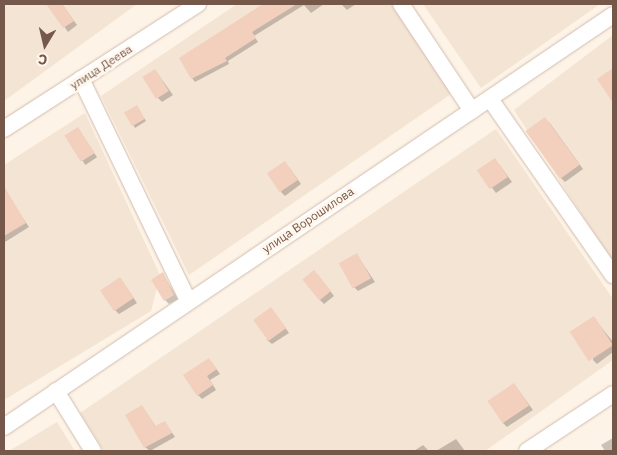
<!DOCTYPE html>
<html>
<head>
<meta charset="utf-8">
<style>
	body { margin:0 }
	#map { position:relative; width:617px; height:455px; overflow:hidden; background:#fdf3e6; font-family:"IBM Plex Sans",sans-serif }
	div>[style] { position:absolute }
	[style*='--x'] { left:calc(var(--x)*1px); top:calc(var(--y)*1px); width:calc(var(--w)*1px); rotate:calc(var(--a)*1deg) }
	.residential>* { inset:0; background:#f4e4d4 }
	.shadow>* { inset:0; background:#0003; transform-origin:0 0 }
	.building>* { inset:0; background:#f2d0bd; transform-origin:0 0 }
	.roads { filter:drop-shadow(0 0 1px #d1bcae) drop-shadow(0 0 1px #d1bcae) }
	.minor>* { height:16px; margin:-8px; padding:0 8px; transform-origin:8px; border-radius:8px; background:#fff }
	span { translate:-50% -50%; white-space:nowrap; text-align:center; line-height:1.15; -webkit-text-stroke:5px #fff7ed; paint-order:stroke }
	.street-label { font-size:12px; color:#76584a }
	.frame { position:absolute; inset:0; border:5px solid #76584a; pointer-events:none }
	.north { position:absolute; left:20px; top:20px; width:50px; height:50px; -webkit-text-stroke:4px #fff7ed; paint-order:stroke; rotate:189deg; font-size:14px; font-weight:700; line-height:20px; text-align:center; color:#76584a }
	.north::after { content:''; display:block; margin:auto; width:18px; height:22px; background:#76584a; clip-path:polygon(50% 0,100% 100%,50% 72%,0 100%) }
</style>
</head>
<body>
<div id="map">
	<div class="residential">
		<i style="clip-path:polygon(4px 4px,137px 4px,4px 101px)"></i>
		<i style="clip-path:polygon(237px 4px,394px 4px,454px 92px,189px 275px,101px 96px)"></i>
		<i style="clip-path:polygon(423px 4px,600px 4px,481px 88px)"></i>
		<i style="clip-path:polygon(613px 35px,613px 262px,514px 110px)"></i>
		<i style="clip-path:polygon(85px 113px,160px 275px,151px 311px,4px 400px,4px 165px)"></i>
		<i style="clip-path:polygon(496px 129px,613px 299px,613px 360px,485px 451px,104px 451px,80px 413px)"></i>
		<i style="clip-path:polygon(57px 422px,75px 451px,9px 451px)"></i>
	</div>
	<div class="shadow">
		<i style="clip-path:polygon(62px 4px,77px 25px,68px 32px,49px 5px)"></i>
		<i style="clip-path:polygon(266px 4px,324px 4px,311px 13px,304px 5px,254px 36px,258px 42px,228px 61px,229px 64px,195px 82px,192px 78px,232px 27px)"></i>
		<i style="clip-path:polygon(341px 4px,356px 4px,347px 10px)"></i>
		<i style="clip-path:polygon(155px 70px,173px 95px,162px 102px,158px 98px)"></i>
		<i style="clip-path:polygon(138px 109px,146px 121px,135px 128px,126px 113px)"></i>
		<i style="clip-path:polygon(549px 122px,583px 169px,565px 182px,561px 178px)"></i>
		<i style="left:78px;top:128px;width:35px;height:14px;rotate:57deg"></i>
		<i style="clip-path:polygon(499px 164px,512px 182px,496px 193px,479px 171px)"></i>
		<i style="clip-path:polygon(289px 167px,301px 184px,285px 196px,281px 192px)"></i>
		<i style="clip-path:polygon(10px 199px,29px 227px,5px 242px,4px 202px)"></i>
		<i style="clip-path:polygon(357px 255px,375px 282px,358px 291px,354px 287px)"></i>
		<i style="clip-path:polygon(163px 274px,178px 299px,169px 304px,165px 300px)"></i>
		<i style="clip-path:polygon(318px 275px,334px 296px,324px 304px,320px 300px)"></i>
		<i style="clip-path:polygon(120px 278px,137px 303px,119px 314px,115px 310px)"></i>
		<i style="clip-path:polygon(271px 308px,289px 333px,272px 344px,267px 340px)"></i>
		<i style="clip-path:polygon(594px 318px,613px 342px,613px 352px,597px 364px,593px 360px)"></i>
		<i style="clip-path:polygon(209px 359px,220px 374px,210px 380px,216px 390px,202px 399px,198px 395px)"></i>
		<i style="clip-path:polygon(514px 384px,533px 410px,507px 427px,503px 423px)"></i>
		<i style="clip-path:polygon(142px 406px,156px 427px,165px 422px,175px 437px,150px 451px,145px 447px)"></i>
		<i style="clip-path:polygon(613px 438px,613px 451px,605px 451px,601px 445px)"></i>
		<i style="clip-path:polygon(456px 439px,465px 451px,436px 451px)"></i>
		<i style="clip-path:polygon(423px 445px,429px 451px,414px 451px)"></i>
	</div>
	<div class="building">
		<i style="clip-path:polygon(46px 4px,62px 4px,74px 21px,63px 28px)"></i>
		<i style="clip-path:polygon(263px 4px,297px 4px,252px 32px,256px 38px,225px 58px,227px 61px,191px 79px,179px 58px)"></i>
		<i style="clip-path:polygon(613px 68px,613px 103px,597px 79px)"></i>
		<i style="left:155px;top:69px;width:26px;height:15px;rotate:58deg"></i>
		<i style="left:137px;top:105px;width:16px;height:15px;rotate:60deg"></i>
		<i style="left:545px;top:117px;width:59px;height:24px;rotate:54deg"></i>
		<i style="left:78px;top:127px;width:31px;height:16px;rotate:58deg"></i>
		<i style="left:495px;top:158px;width:23px;height:22px;rotate:56deg"></i>
		<i style="left:285px;top:161px;width:23px;height:22px;rotate:56deg"></i>
		<i style="clip-path:polygon(4px 186px,26px 223px,4px 236px)"></i>
		<i style="left:357px;top:253px;width:29px;height:21px;rotate:61deg"></i>
		<i style="left:314px;top:270px;width:27px;height:15px;rotate:51deg"></i>
		<i style="clip-path:polygon(163px 272px,174px 295px,164px 301px,151px 280px)"></i>
		<i style="left:120px;top:277px;width:25px;height:24px;rotate:56deg"></i>
		<i style="left:271px;top:307px;width:26px;height:22px;rotate:54deg"></i>
		<i style="left:594px;top:316px;width:35px;height:29px;rotate:57deg"></i>
		<i style="clip-path:polygon(209px 358px,217px 369px,207px 376px,213px 385px,197px 396px,183px 375px)"></i>
		<i style="left:514px;top:383px;width:27px;height:32px;rotate:56deg"></i>
		<i style="clip-path:polygon(142px 405px,155px 426px,165px 421px,172px 433px,144px 448px,125px 415px)"></i>
	</div>
	<div class="roads">
		<div class="minor">
			<i style="--x:401;--y:4;--w:128;--a:56.4"></i>
			<i style="--x:81;--y:79;--w:246;--a:64.2"></i>
			<i style="--x:490;--y:99;--w:215;--a:55.1"></i>
			<i style="--x:4;--y:129;--w:231;--a:-32.8"></i>
			<i style="--x:56;--y:391;--w:70;--a:58.3"></i>
			<i style="--x:4;--y:427;--w:735;--a:-34.08"></i>
			<i style="--x:527;--y:451;--w:103;--a:-33.5"></i>
		</div>
	</div>
	<div class="street-label">
		<span style="left:101px;top:67px;rotate:-33deg">улица Деева</span>
		<span style="left:308px;top:220px;rotate:-34deg">улица Ворошилова</span>
	</div>
	<div class="frame"></div>
	<div class="north">С</div>
</div>
</body>
</html>
